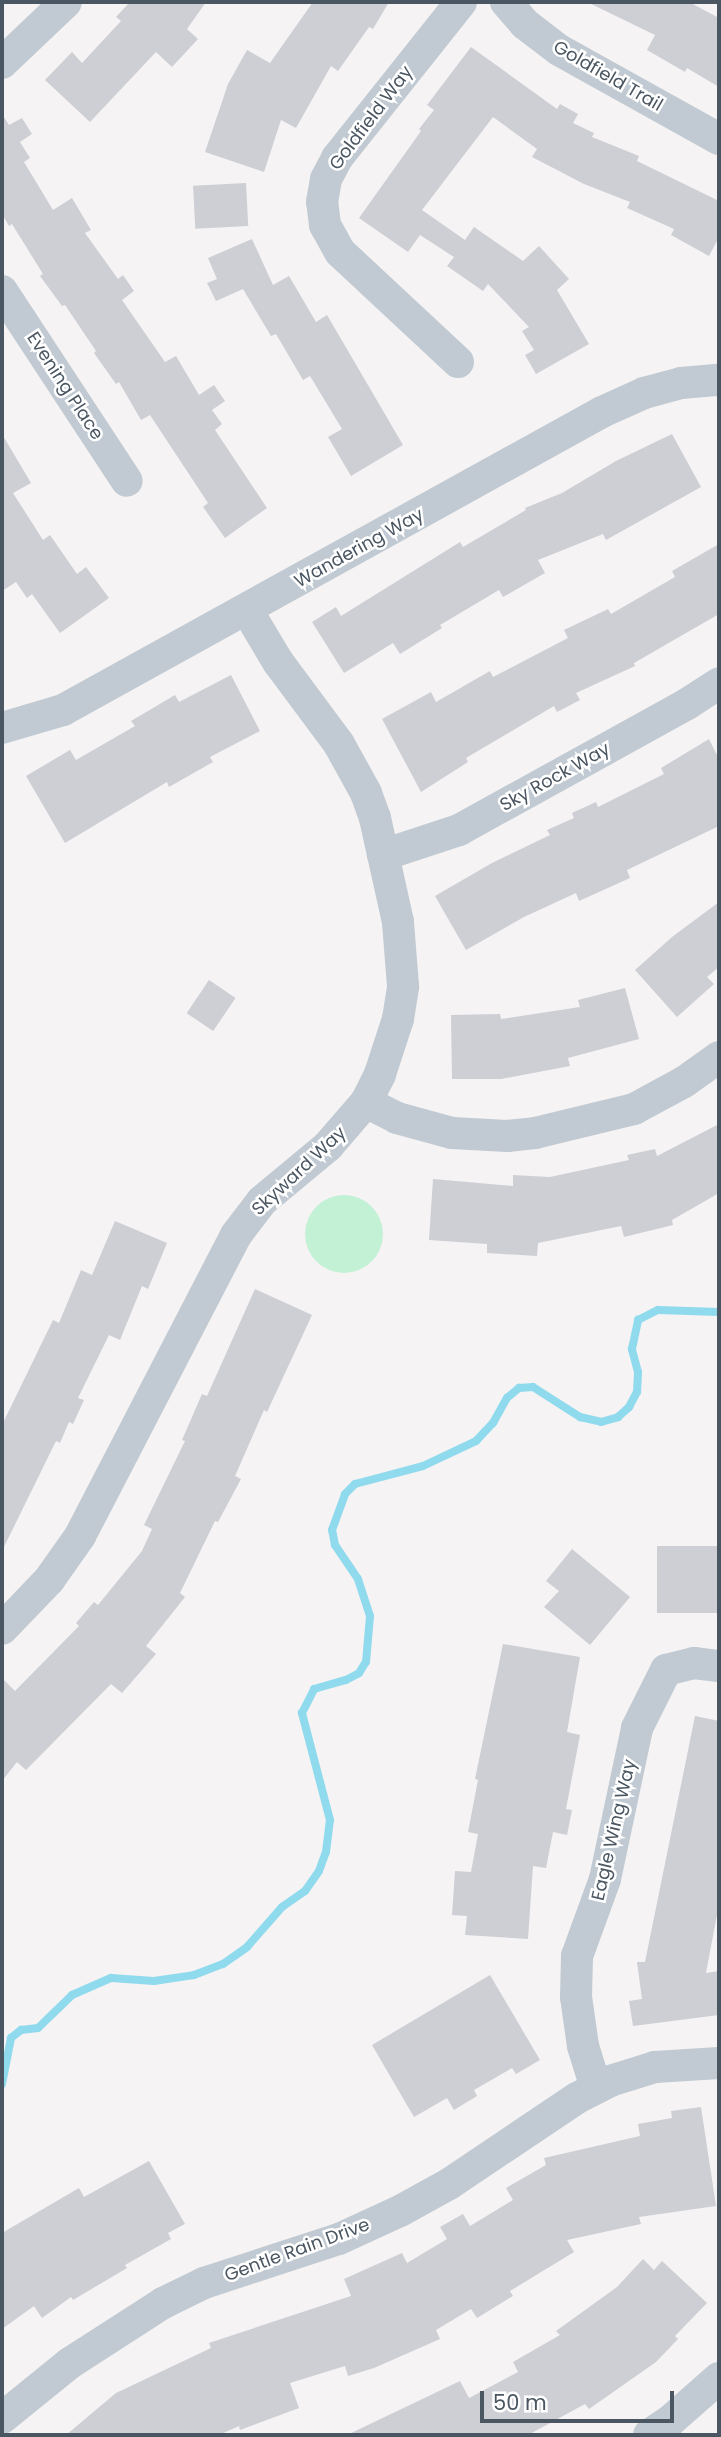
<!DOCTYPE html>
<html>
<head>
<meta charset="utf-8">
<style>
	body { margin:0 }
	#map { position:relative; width:721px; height:2437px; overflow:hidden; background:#f5f3f3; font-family:Poppins,sans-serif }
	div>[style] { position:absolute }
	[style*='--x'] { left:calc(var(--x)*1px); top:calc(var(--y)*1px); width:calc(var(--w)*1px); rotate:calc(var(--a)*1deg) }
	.green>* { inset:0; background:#c3f1d5 }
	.round { border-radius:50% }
	.stream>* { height:8px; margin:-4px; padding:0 4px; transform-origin:4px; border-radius:4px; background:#90daee }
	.building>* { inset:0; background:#cdcfd5; transform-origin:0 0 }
	.street>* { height:32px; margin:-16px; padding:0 16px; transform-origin:16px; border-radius:16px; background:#c1cad2 }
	span { translate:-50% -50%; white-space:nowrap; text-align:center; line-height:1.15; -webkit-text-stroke:5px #fff; paint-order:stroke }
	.street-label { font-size:18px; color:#4a5661 }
	.frame { position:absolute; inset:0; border:4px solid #4a5661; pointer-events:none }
	.scale { position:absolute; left:480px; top:2391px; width:194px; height:32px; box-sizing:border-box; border:4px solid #4a5661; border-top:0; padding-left:9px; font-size:21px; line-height:24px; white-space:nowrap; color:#4a5661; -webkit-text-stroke:5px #fff; paint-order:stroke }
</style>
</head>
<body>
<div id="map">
	<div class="green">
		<i class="round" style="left:305px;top:1195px;width:78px;height:78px"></i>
	</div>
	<div class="stream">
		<i style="--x:2;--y:2084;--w:47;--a:-78.9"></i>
		<i style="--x:11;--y:2038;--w:13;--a:-39"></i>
		<i style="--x:21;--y:2030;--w:17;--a:-7"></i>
		<i style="--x:38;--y:2028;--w:47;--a:-44.1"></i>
		<i style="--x:72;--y:1995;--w:43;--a:-23.6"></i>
		<i style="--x:111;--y:1978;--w:43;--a:4"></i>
		<i style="--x:154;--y:1981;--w:40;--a:-8.5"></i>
		<i style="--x:194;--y:1975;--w:31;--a:-21"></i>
		<i style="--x:223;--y:1964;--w:29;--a:-35"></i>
		<i style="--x:247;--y:1947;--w:53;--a:-48.8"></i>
		<i style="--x:282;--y:1907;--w:28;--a:-35"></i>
		<i style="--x:305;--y:1891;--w:24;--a:-55"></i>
		<i style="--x:319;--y:1871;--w:20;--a:-70"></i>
		<i style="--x:326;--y:1852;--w:32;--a:-83"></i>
		<i style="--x:330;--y:1820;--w:111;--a:-104.7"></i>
		<i style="--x:302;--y:1713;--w:27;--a:-63"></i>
		<i style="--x:314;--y:1689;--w:33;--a:-16"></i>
		<i style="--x:346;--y:1680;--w:15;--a:-28"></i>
		<i style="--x:359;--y:1673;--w:13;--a:-58"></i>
		<i style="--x:366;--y:1662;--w:46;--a:-85"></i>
		<i style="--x:370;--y:1616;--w:39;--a:-108"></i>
		<i style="--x:358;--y:1579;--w:41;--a:-124.1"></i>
		<i style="--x:335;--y:1545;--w:15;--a:-101"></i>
		<i style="--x:332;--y:1530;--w:38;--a:-70"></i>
		<i style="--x:345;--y:1494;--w:14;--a:-45"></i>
		<i style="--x:355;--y:1484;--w:70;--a:-14.8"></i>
		<i style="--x:423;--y:1466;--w:59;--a:-25.3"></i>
		<i style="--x:476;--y:1441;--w:25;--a:-47"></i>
		<i style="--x:493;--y:1423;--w:29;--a:-61"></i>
		<i style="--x:507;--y:1398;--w:16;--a:-40"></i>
		<i style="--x:519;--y:1388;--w:14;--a:-4"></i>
		<i style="--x:533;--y:1387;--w:56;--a:32.6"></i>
		<i style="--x:580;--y:1417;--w:22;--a:13"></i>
		<i style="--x:601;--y:1422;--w:18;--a:-16"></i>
		<i style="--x:618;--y:1417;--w:15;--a:-42"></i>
		<i style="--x:629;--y:1407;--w:17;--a:-62"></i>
		<i style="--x:637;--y:1392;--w:20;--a:-87"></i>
		<i style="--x:638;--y:1372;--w:24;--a:-105"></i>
		<i style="--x:632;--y:1349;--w:30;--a:-78"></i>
		<i style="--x:638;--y:1320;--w:22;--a:-27"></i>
		<i style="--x:658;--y:1310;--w:61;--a:1.9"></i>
	</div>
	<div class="building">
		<i style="clip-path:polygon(130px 2px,206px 2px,187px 29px,198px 39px,172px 67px,156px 52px,90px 122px,45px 80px,72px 52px,82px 63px,121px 21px,116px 17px)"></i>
		<i style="clip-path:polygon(313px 2px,389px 2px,373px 29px,369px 27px,338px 71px,331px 66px,296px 128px,281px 120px,264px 172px,205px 152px,228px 84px,247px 50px,270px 63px)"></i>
		<i style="clip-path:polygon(587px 2px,689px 2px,719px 18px,719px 87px,687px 68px,685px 72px,647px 50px,655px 35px)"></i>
		<i style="clip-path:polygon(471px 47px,557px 109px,560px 104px,578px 114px,573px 123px,594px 133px,592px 137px,639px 156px,637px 161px,719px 201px,719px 237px,709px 256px,671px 235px,674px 229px,627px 208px,630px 202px,584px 184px,532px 157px,537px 149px,493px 117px,422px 210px,465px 240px,474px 227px,523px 261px,539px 246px,569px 279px,557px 290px,589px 344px,536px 374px,525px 355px,534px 350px,522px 331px,529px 327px,488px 284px,483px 291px,447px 266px,454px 257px,420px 235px,408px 252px,359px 218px,421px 131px,419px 129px,434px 110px,427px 105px)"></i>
		<i style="clip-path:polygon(2px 114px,9px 125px,22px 118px,32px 134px,20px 142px,30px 158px,24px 162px,53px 210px,72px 198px,91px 230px,85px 233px,118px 279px,123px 275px,134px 291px,122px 300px,165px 362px,176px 356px,199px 395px,214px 385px,225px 401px,212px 410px,222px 424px,215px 430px,267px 508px,225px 538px,203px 507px,208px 503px,150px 415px,141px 420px,119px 382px,116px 384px,94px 353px,96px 351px,65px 305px,62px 306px,40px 276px,43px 274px,12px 224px,9px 226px,2px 214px)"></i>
		<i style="left:246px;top:183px;width:43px;height:53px;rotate:87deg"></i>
		<i style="clip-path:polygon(252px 239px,273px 285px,289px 276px,316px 322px,327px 315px,403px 445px,351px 476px,328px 437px,342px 429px,310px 376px,303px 380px,276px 334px,271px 336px,243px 289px,216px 301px,207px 283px,217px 279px,208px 258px)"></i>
		<i style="clip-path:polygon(2px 434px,31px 483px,13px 493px,43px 540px,50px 535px,77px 574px,86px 567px,109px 598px,60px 633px,32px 594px,27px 598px,16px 582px,2px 591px)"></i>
		<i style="clip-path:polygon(672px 434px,701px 487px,606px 540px,603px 534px,538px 560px,545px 573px,503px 597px,499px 590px,440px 625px,442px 628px,400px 654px,393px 643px,344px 673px,312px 622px,336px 607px,341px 616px,460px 542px,463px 547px,526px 510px,525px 508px,562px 493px,616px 461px)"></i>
		<i style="clip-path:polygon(719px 544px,719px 614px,634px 663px,635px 666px,576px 693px,580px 700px,557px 712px,554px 706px,466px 758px,468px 762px,421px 792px,382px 719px,431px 692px,436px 702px,490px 671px,493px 677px,568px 638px,564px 630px,608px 609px,611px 614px,675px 577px,672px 571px)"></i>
		<i style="clip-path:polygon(231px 675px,260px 731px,210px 757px,213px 762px,169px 787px,167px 782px,65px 843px,26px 776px,70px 750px,76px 760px,135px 726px,131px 721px,175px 695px,179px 702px)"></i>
		<i style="clip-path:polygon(709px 739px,719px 759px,719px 826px,627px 870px,630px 878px,579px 901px,576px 893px,524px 917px,466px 950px,435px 896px,492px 863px,550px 835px,547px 830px,574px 818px,572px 813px,596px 802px,598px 807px,664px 774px,661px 768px)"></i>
		<i style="clip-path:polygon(719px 902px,719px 967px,707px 977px,714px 984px,677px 1017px,635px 970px,672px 937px)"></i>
		<i style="left:209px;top:980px;width:32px;height:40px;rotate:34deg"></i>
		<i style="clip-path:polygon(625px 988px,639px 1039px,568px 1058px,570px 1066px,501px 1079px,452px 1079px,451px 1015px,500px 1014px,501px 1019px,580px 1007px,578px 1000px)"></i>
		<i style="clip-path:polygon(719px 1124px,719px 1193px,672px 1220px,673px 1225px,624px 1237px,621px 1226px,538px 1243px,537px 1256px,487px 1253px,487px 1244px,429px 1240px,433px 1179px,513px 1186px,513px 1175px,550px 1177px,629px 1160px,627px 1155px,655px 1149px,657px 1156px)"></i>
		<i style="clip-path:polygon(115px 1221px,167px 1243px,148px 1289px,142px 1286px,120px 1340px,109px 1335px,78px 1398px,84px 1400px,73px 1424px,69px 1422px,60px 1443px,56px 1441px,2px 1551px,2px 1425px,53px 1320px,59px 1323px,81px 1270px,92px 1275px)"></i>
		<i style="clip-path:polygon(255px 1289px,312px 1315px,267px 1412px,264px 1410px,235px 1476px,241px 1479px,218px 1522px,215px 1521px,180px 1593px,185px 1597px,146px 1646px,156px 1654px,122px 1693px,111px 1684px,26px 1770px,17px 1762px,2px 1781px,2px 1678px,15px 1691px,79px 1626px,76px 1623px,94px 1602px,98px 1605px,142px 1551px,152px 1529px,144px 1525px,185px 1441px,182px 1440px,202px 1394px,207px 1396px)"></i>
		<i style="left:657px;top:1546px;width:62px;height:67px"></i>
		<i style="clip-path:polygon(572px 1549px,630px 1597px,590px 1645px,544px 1607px,559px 1591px,546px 1581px)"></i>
		<i style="clip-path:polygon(503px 1644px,580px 1657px,567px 1732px,580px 1735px,566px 1809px,572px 1810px,567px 1835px,553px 1832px,546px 1868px,533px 1866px,528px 1939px,465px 1935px,467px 1916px,452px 1915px,455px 1871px,471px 1872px,478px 1834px,468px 1832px,478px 1780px,475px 1779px)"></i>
		<i style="clip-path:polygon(695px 1716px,719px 1721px,719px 1904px,706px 1973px,719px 1971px,719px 2015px,633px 2026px,629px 2001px,642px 1999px,637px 1962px,645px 1962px)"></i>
		<i style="clip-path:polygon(490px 1975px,540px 2060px,516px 2074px,512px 2068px,474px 2090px,477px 2096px,454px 2110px,447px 2098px,414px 2117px,372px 2045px)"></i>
		<i style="clip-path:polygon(701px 2107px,716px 2206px,639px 2217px,641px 2224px,567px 2240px,574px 2252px,510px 2291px,513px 2296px,477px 2318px,471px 2309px,436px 2330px,440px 2339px,374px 2368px,348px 2376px,345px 2366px,290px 2383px,299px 2408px,240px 2430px,239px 2426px,219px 2435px,66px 2435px,116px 2393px,211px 2348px,209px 2343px,351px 2296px,344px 2279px,402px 2253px,407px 2263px,447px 2239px,440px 2227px,463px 2214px,470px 2226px,513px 2200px,506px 2188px,546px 2165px,544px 2158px,640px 2136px,638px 2124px,672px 2118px,671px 2111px)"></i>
		<i style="clip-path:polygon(149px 2161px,185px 2224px,168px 2233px,171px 2239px,125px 2265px,127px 2268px,73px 2300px,71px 2297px,42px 2318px,34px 2306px,2px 2329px,2px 2233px,79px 2188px,84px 2197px)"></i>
		<i style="clip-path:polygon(643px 2259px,654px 2270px,662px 2261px,707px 2303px,675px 2336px,678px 2339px,656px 2362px,589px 2409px,585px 2404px,528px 2435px,347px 2435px,460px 2381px,469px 2398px,518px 2372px,513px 2362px,560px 2335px,556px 2331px,617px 2287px)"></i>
	</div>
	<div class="street">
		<i style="--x:506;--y:2;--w:29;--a:49"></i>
		<i style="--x:525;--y:24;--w:43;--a:37.4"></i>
		<i style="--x:559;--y:50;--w:183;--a:29.1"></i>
		<i style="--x:2;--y:63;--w:88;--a:-43.6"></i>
		<i style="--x:2;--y:291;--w:227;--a:56.7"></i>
		<i style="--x:458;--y:362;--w:161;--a:-137"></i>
		<i style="--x:340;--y:252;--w:31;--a:-119"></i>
		<i style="--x:325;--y:225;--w:23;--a:-97"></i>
		<i style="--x:322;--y:202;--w:23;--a:-80"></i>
		<i style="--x:326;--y:179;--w:24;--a:-62"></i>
		<i style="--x:337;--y:158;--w:199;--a:-51.5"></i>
		<i style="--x:2;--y:728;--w:64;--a:-16.4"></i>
		<i style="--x:63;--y:710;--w:616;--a:-28.94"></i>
		<i style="--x:602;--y:412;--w:46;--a:-24.3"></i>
		<i style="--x:644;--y:393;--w:38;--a:-15"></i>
		<i style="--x:681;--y:383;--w:38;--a:-5"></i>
		<i style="--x:383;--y:855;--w:80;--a:-18.2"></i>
		<i style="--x:459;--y:830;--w:260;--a:-28.9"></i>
		<i style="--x:687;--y:704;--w:38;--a:-33"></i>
		<i style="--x:366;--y:1102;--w:35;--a:27"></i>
		<i style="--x:397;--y:1118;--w:57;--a:15.3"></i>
		<i style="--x:452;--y:1133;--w:55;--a:3.1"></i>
		<i style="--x:507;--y:1136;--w:28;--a:-6"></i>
		<i style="--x:535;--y:1133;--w:102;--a:-13.6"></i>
		<i style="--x:634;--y:1109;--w:57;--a:-28.4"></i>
		<i style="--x:684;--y:1082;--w:43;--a:-35.5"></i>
		<i style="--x:2;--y:1629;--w:68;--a:-46.2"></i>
		<i style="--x:49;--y:1580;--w:54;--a:-54.8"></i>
		<i style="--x:80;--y:1536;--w:339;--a:-62.6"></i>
		<i style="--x:236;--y:1235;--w:43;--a:-52.6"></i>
		<i style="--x:262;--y:1201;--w:86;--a:-39.8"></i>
		<i style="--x:328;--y:1146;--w:58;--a:-49.2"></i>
		<i style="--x:366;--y:1102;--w:31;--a:-63"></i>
		<i style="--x:380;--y:1074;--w:58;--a:-71.9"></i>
		<i style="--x:398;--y:1019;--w:33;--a:-81"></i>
		<i style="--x:403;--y:986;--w:64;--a:-94.5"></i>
		<i style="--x:398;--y:922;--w:107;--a:-102.5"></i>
		<i style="--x:375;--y:818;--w:27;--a:-110"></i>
		<i style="--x:366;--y:793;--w:56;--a:-118.9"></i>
		<i style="--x:339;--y:744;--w:102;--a:-126.6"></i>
		<i style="--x:278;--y:662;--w:61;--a:-120.8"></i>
		<i style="--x:596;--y:2088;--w:44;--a:-107.2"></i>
		<i style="--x:583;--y:2046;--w:49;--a:-98.1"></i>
		<i style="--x:576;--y:1997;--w:41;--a:-88.6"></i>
		<i style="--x:577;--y:1956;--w:82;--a:-70"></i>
		<i style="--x:605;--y:1879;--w:154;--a:-78"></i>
		<i style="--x:637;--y:1728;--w:65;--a:-63.4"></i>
		<i style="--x:666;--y:1670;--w:29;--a:-14"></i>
		<i style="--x:694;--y:1663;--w:25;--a:7"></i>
		<i style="--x:2;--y:2418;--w:87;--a:-39"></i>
		<i style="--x:70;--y:2363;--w:111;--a:-32.8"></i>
		<i style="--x:163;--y:2303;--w:46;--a:-26"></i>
		<i style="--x:204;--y:2283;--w:142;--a:-18.1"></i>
		<i style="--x:339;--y:2239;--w:67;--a:-24.7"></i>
		<i style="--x:400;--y:2211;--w:56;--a:-28.9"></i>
		<i style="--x:449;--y:2184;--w:154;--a:-33.9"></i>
		<i style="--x:577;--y:2098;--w:37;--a:-27"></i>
		<i style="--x:610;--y:2081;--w:47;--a:-17.3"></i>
		<i style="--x:655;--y:2067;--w:64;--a:-3.6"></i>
		<i style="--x:649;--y:2435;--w:25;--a:-34"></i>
		<i style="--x:670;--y:2421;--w:65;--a:-41.3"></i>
	</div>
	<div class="street-label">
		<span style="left:608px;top:76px;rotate:30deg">Goldfield Trail</span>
		<span style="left:371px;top:118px;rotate:-53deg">Goldfield Way</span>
		<span style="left:65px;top:386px;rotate:57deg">Evening Place</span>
		<span style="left:359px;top:548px;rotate:-29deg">Wandering Way</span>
		<span style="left:555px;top:777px;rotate:-29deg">Sky Rock Way</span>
		<span style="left:299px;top:1171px;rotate:-43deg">Skyward Way</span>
		<span style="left:614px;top:1830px;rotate:-77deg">Eagle Wing Way</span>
		<span style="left:297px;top:2250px;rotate:-20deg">Gentle Rain Drive</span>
	</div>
	<div class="frame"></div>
	<div class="scale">50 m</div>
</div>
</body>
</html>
